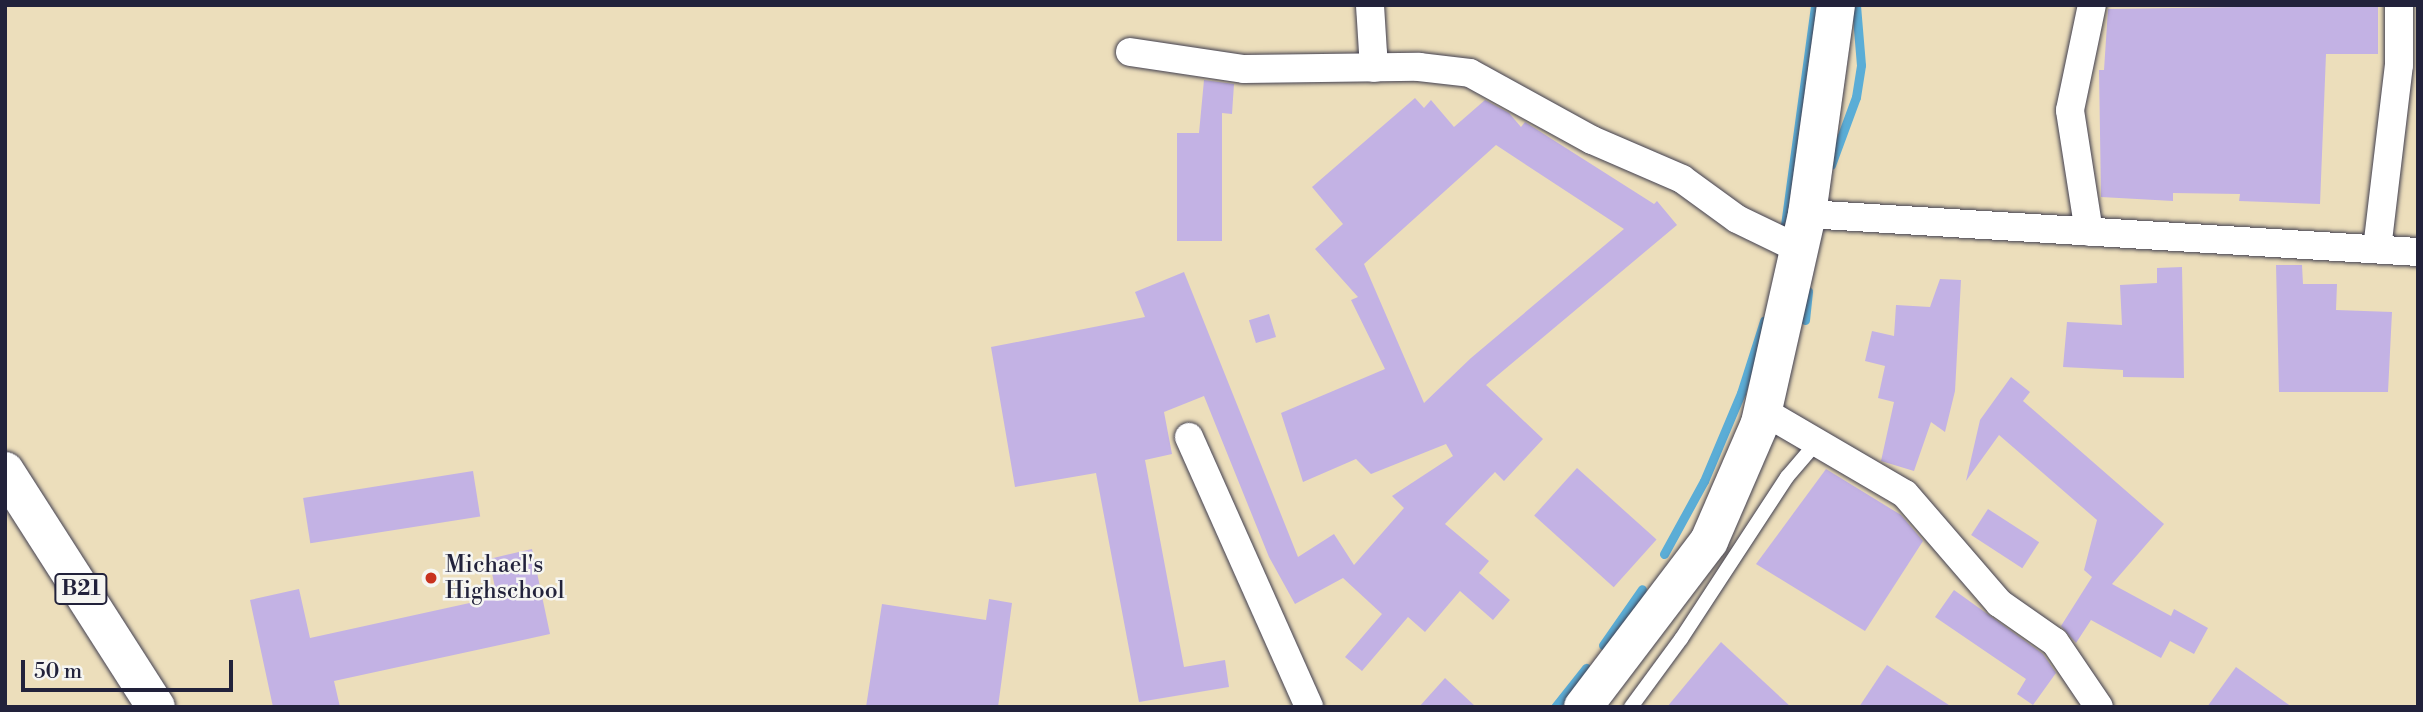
<!DOCTYPE html>
<html>
<head>
<meta charset="utf-8">
<style>
	body { margin:0 }
	#map { position:relative; width:2423px; height:712px; overflow:hidden; background:#ecdebb; font-family:"Libre Bodoni",serif }
	div>[style] { position:absolute }
	[style*='--x'] { left:calc(var(--x)*1px); top:calc(var(--y)*1px); width:calc(var(--w)*1px); rotate:calc(var(--a)*1deg) }
	.stream>* { height:9px; margin:-4.5px; padding:0 4.5px; transform-origin:4.5px; border-radius:4.5px; background:#5badd6 }
	.building>* { inset:0; background:#c3b2e4; transform-origin:0 0 }
	.roads { filter:drop-shadow(0 0 2px #403e4e) drop-shadow(0 0 2px #403e4e) }
	.lane>* { height:14px; margin:-7px; padding:0 7px; transform-origin:7px; border-radius:7px; background:#fff }
	.street>* { height:28px; margin:-14px; padding:0 14px; transform-origin:14px; border-radius:14px; background:#fff }
	.secondary>* { height:38px; margin:-19px; padding:0 19px; transform-origin:19px; border-radius:19px; background:#fff }
	.highway>* { height:38px; margin:-19px; padding:0 19px; transform-origin:19px; border-radius:19px; background:#fff }
	.dots>* { width:19px; height:19px; translate:-50% -50%; box-sizing:border-box; border:4px solid #f6f6f2; border-radius:50% }
	span { translate:-50% -50%; white-space:nowrap; text-align:center; line-height:1.15; -webkit-text-stroke:5px #f6f6f2; paint-order:stroke }
	.shield-label span { padding:2px 5px; background:#f6f6f2; border:2px solid; border-radius:5px; -webkit-text-stroke-width:0 }
	.shield-label { font-size:21px; color:#22223b; font-weight:700 }
	.poi-label { font-size:23px; color:#22223b }
	.left { translate:0 -50%; text-align:left }
	.frame { position:absolute; inset:0; border:7px solid #22223b; pointer-events:none }
	.scale { position:absolute; left:21px; top:660px; width:212px; height:32px; box-sizing:border-box; border:4px solid #22223b; border-top:0; padding-left:9px; font-size:21px; line-height:24px; white-space:nowrap; color:#22223b; -webkit-text-stroke:5px #f6f6f2; paint-order:stroke }
</style>
</head>
<body>
<div id="map">
	<div class="stream">
		<i style="--x:1831;--y:165;--w:72;--a:-69.8"></i>
		<i style="--x:1856;--y:97;--w:32;--a:-81"></i>
		<i style="--x:1861;--y:65;--w:60;--a:-94.8"></i>
		<i style="--x:1785;--y:225;--w:222;--a:-82.2"></i>
		<i style="--x:1805;--y:320;--w:29;--a:-84"></i>
		<i style="--x:1664;--y:554;--w:83;--a:-61.3"></i>
		<i style="--x:1704;--y:481;--w:95;--a:-67.2"></i>
		<i style="--x:1741;--y:393;--w:76;--a:-72.3"></i>
		<i style="--x:1603;--y:645;--w:68;--a:-55.1"></i>
		<i style="--x:1555;--y:707;--w:50;--a:-51.5"></i>
	</div>
	<div class="building">
		<i style="clip-path:polygon(2378px 5px,2378px 54px,2326px 54px,2320px 204px,2239px 201px,2240px 194px,2173px 193px,2173px 201px,2101px 197px,2099px 70px,2104px 70px,2108px 9px)"></i>
		<i style="clip-path:polygon(1204px 80px,1234px 84px,1232px 114px,1222px 113px,1222px 241px,1177px 241px,1177px 133px,1199px 133px)"></i>
		<i style="clip-path:polygon(evenodd,1415px 98px,1424px 108px,1431px 100px,1454px 127px,1485px 100px,1509px 113px,1521px 127px,1525px 122px,1654px 204px,1657px 201px,1677px 225px,1486px 385px,1543px 439px,1504px 481px,1495px 472px,1445px 524px,1489px 561px,1479px 573px,1510px 600px,1493px 620px,1460px 591px,1425px 632px,1408px 617px,1362px 671px,1345px 657px,1382px 614px,1343px 578px,1295px 604px,1269px 557px,1204px 396px,1164px 412px,1172px 454px,1145px 460px,1184px 667px,1225px 660px,1229px 687px,1139px 702px,1096px 473px,1015px 487px,991px 347px,1145px 317px,1135px 292px,1184px 272px,1298px 557px,1334px 534px,1354px 565px,1404px 508px,1392px 496px,1453px 456px,1446px 444px,1371px 474px,1356px 459px,1303px 482px,1281px 413px,1385px 369px,1351px 300px,1358px 297px,1315px 249px,1343px 224px,1312px 187px,1415px 98px,1496px 145px,1624px 229px,1471px 358px,1424px 403px,1364px 264px,1496px 145px)"></i>
		<i style="clip-path:polygon(2276px 265px,2302px 265px,2303px 284px,2337px 284px,2336px 310px,2392px 312px,2388px 392px,2279px 392px)"></i>
		<i style="clip-path:polygon(2182px 267px,2184px 378px,2123px 377px,2123px 370px,2063px 367px,2067px 322px,2122px 325px,2120px 285px,2157px 283px,2157px 268px)"></i>
		<i style="clip-path:polygon(1940px 279px,1961px 280px,1955px 391px,1945px 432px,1931px 422px,1914px 471px,1881px 461px,1894px 402px,1878px 398px,1885px 366px,1865px 361px,1872px 331px,1894px 336px,1896px 305px,1930px 307px)"></i>
		<i style="left:1269px;top:314px;width:24px;height:21px;rotate:73deg"></i>
		<i style="clip-path:polygon(2011px 377px,2030px 392px,2023px 401px,2164px 524px,2112px 584px,2171px 616px,2174px 609px,2208px 628px,2194px 654px,2170px 641px,2161px 658px,2091px 620px,2076px 643px,2061px 626px,2092px 577px,2084px 570px,2097px 520px,1999px 435px,1966px 481px,1980px 420px)"></i>
		<i style="left:1577px;top:468px;width:107px;height:64px;rotate:42deg"></i>
		<i style="clip-path:polygon(1826px 469px,1901px 515px,1923px 541px,1865px 631px,1756px 564px)"></i>
		<i style="left:473px;top:471px;width:46px;height:172px;rotate:81deg"></i>
		<i style="left:1988px;top:509px;width:61px;height:31px;rotate:33deg"></i>
		<i style="clip-path:polygon(532px 549px,550px 634px,334px 681px,340px 707px,273px 707px,250px 600px,299px 589px,310px 638px,497px 597px,489px 559px)"></i>
		<i style="clip-path:polygon(1954px 590px,2043px 654px,2056px 673px,2033px 705px,2017px 694px,2026px 679px,1935px 617px)"></i>
		<i style="clip-path:polygon(989px 599px,1012px 603px,998px 707px,866px 707px,882px 604px,986px 620px)"></i>
		<i style="clip-path:polygon(1721px 642px,1791px 707px,1667px 707px)"></i>
		<i style="clip-path:polygon(1887px 665px,1952px 707px,1859px 707px)"></i>
		<i style="clip-path:polygon(2236px 667px,2292px 707px,2207px 707px)"></i>
		<i style="clip-path:polygon(1445px 678px,1476px 707px,1419px 707px)"></i>
	</div>
	<div class="roads">
		<div class="lane">
			<i style="--x:1631;--y:707;--w:84;--a:-53.7"></i>
			<i style="--x:1681;--y:639;--w:194;--a:-56.8"></i>
			<i style="--x:1787;--y:477;--w:46;--a:-49.4"></i>
		</div>
		<div class="street">
			<i style="--x:1370;--y:5;--w:63;--a:86.4"></i>
			<i style="--x:1130;--y:52;--w:115;--a:8.5"></i>
			<i style="--x:1244;--y:69;--w:175;--a:-0.7"></i>
			<i style="--x:1419;--y:67;--w:51;--a:6.7"></i>
			<i style="--x:1470;--y:73;--w:139;--a:28.8"></i>
			<i style="--x:1592;--y:140;--w:98;--a:23.4"></i>
			<i style="--x:1682;--y:179;--w:68;--a:36"></i>
			<i style="--x:1737;--y:219;--w:67;--a:25.8"></i>
			<i style="--x:1807;--y:214;--w:612;--a:3.56"></i>
			<i style="--x:2089;--y:232;--w:123;--a:-98.9"></i>
			<i style="--x:2070;--y:110;--w:107;--a:-78.2"></i>
			<i style="--x:2377;--y:249;--w:185;--a:-83.2"></i>
			<i style="--x:2399;--y:65;--w:60;--a:-90"></i>
			<i style="--x:1763;--y:411;--w:164;--a:30.3"></i>
			<i style="--x:1905;--y:494;--w:144;--a:49.2"></i>
			<i style="--x:1999;--y:603;--w:68;--a:34.9"></i>
			<i style="--x:2055;--y:642;--w:78;--a:55.9"></i>
			<i style="--x:1189;--y:437;--w:295;--a:66"></i>
		</div>
		<div class="secondary">
			<i style="--x:1583;--y:707;--w:208;--a:-52.8"></i>
			<i style="--x:1709;--y:541;--w:129;--a:-66.6"></i>
			<i style="--x:1760;--y:423;--w:214;--a:-77.3"></i>
			<i style="--x:1807;--y:214;--w:211;--a:-82.1"></i>
		</div>
		<div class="highway">
			<i style="--x:5;--y:471;--w:280;--a:57.4"></i>
		</div>
	</div>
	<div class="dots">
		<i style="left:431px;top:578px;background:#c8321e"></i>
	</div>
	<div class="shield-label">
		<span style="left:81px;top:589px">B21</span>
	</div>
	<div class="poi-label">
		<span class="left" style="left:445px;top:578px">Michael's<br>Highschool</span>
	</div>
	<div class="frame"></div>
	<div class="scale">50 m</div>
</div>
</body>
</html>
